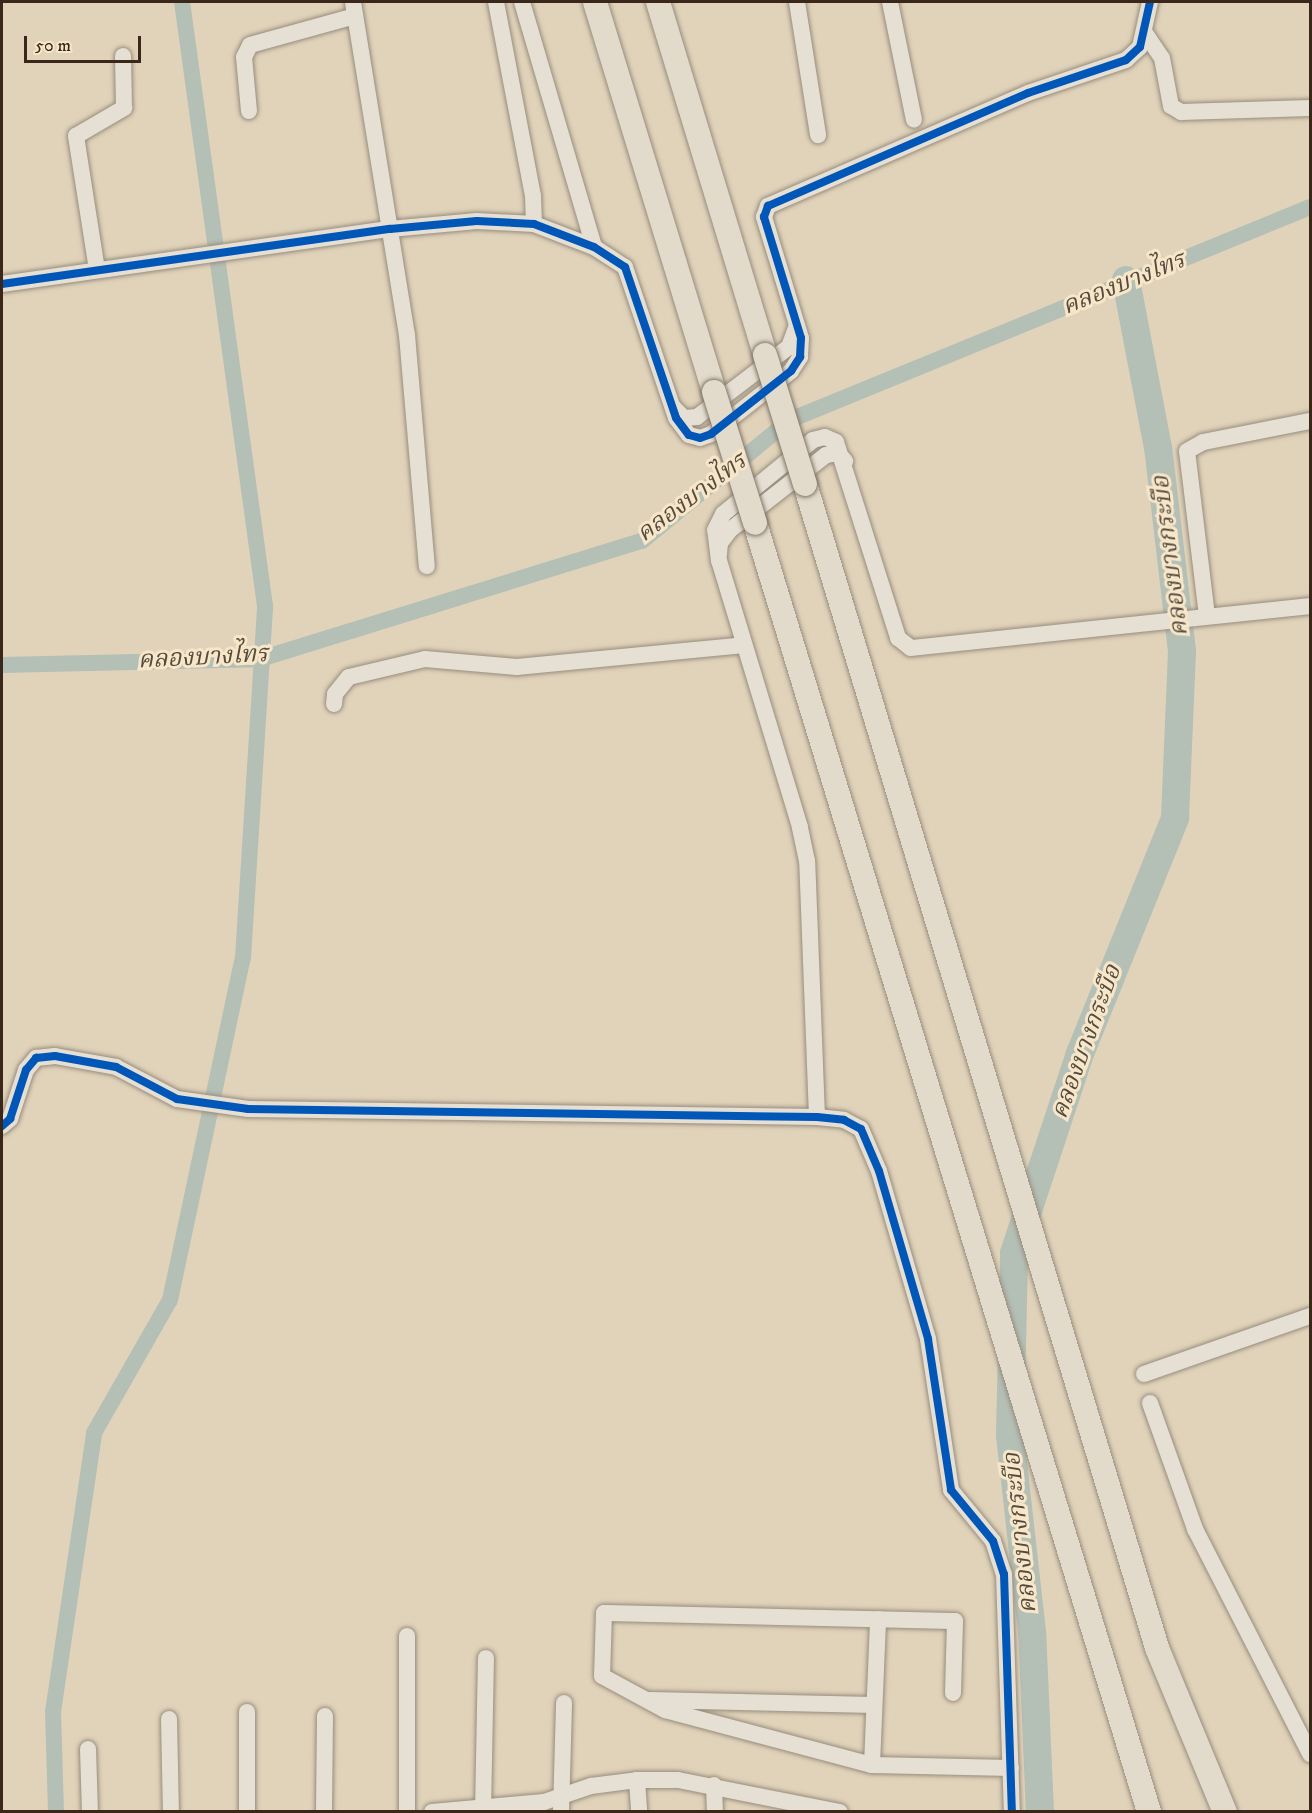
<!DOCTYPE html>
<html>
<head>
<meta charset="utf-8">
<style>
	body { margin:0 }
	#map { position:relative; width:1312px; height:1813px; overflow:hidden; background:#e1d3ba; font-family:"IM FELL DW Pica","Noto Serif Thai",serif }
	div>[style] { position:absolute }
	[style*='--x'] { left:calc(var(--x)*1px); top:calc(var(--y)*1px); width:calc(var(--w)*1px); rotate:calc(var(--a)*1deg) }
	.canal>* { height:16px; margin:-8px; padding:0 8px; transform-origin:8px; border-radius:8px; background:#b4bfb6 }
	.river>* { height:28px; margin:-14px; padding:0 14px; transform-origin:14px; border-radius:14px; background:#b4bfb6 }
	.roads { filter:drop-shadow(0 0 2px #978d7d) drop-shadow(0 0 2px #978d7d) }
	.minor>* { height:16px; margin:-8px; padding:0 8px; transform-origin:8px; border-radius:8px; background:#e6dfd3 }
	.highway>* { height:24px; margin:-12px; padding:0 12px; transform-origin:12px; border-radius:12px; background:#e2dacb }
	.bridges { filter:drop-shadow(0 0 2px #807668) drop-shadow(0 0 2px #807668) }
	.highway-bridge>* { height:24px; margin:-12px; padding:0 12px; transform-origin:12px; border-radius:12px; background:#e2dacb }
	.cycleway>* { height:8px; margin:-4px; padding:0 4px; transform-origin:4px; border-radius:4px; background:#0057b8 }
	span { translate:-50% -50%; white-space:nowrap; text-align:center; line-height:1.15; -webkit-text-stroke:6px #f7e6c7; paint-order:stroke }
	.water-label { font-size:24px; color:#544b40; font-style:italic }
	.frame { position:absolute; inset:0; border:3px solid #3b2719; pointer-events:none }
	.scale { position:absolute; left:24px; top:36px; width:117px; height:27px; box-sizing:border-box; border:3px solid #3b2719; border-top:0; padding-left:8px; font-size:18px; line-height:21px; white-space:nowrap; color:#3b2719; -webkit-text-stroke:4px #f7e6c7; paint-order:stroke }
</style>
</head>
<body>
<div id="map">
	<div class="canal">
		<i style="--x:2;--y:665;--w:258;--a:-1.3"></i>
		<i style="--x:260;--y:659;--w:400;--a:-17.2"></i>
		<i style="--x:642;--y:541;--w:191;--a:-39.3"></i>
		<i style="--x:790;--y:420;--w:562;--a:-22.27"></i>
		<i style="--x:56;--y:1812;--w:100;--a:-91.7"></i>
		<i style="--x:53;--y:1712;--w:282;--a:-81.6"></i>
		<i style="--x:94;--y:1433;--w:153;--a:-60.3"></i>
		<i style="--x:170;--y:1300;--w:350;--a:-78"></i>
		<i style="--x:243;--y:958;--w:353;--a:-86.4"></i>
		<i style="--x:265;--y:606;--w:610;--a:-97.82"></i>
	</div>
	<div class="river">
		<i style="--x:1040;--y:1812;--w:180;--a:-92.5"></i>
		<i style="--x:1032;--y:1632;--w:198;--a:-96.4"></i>
		<i style="--x:1010;--y:1435;--w:182;--a:-88.7"></i>
		<i style="--x:1014;--y:1253;--w:207;--a:-71.7"></i>
		<i style="--x:1079;--y:1056;--w:257;--a:-68"></i>
		<i style="--x:1175;--y:818;--w:167;--a:-87.6"></i>
		<i style="--x:1182;--y:651;--w:204;--a:-96.7"></i>
		<i style="--x:1158;--y:448;--w:171;--a:-100.8"></i>
	</div>
	<div class="roads">
		<div class="minor">
			<i style="--x:353;--y:2;--w:337;--a:80.8"></i>
			<i style="--x:407;--y:335;--w:232;--a:85.1"></i>
			<i style="--x:496;--y:2;--w:197;--a:79.2"></i>
			<i style="--x:533;--y:196;--w:28;--a:88"></i>
			<i style="--x:522;--y:2;--w:255;--a:73.6"></i>
			<i style="--x:797;--y:2;--w:135;--a:81"></i>
			<i style="--x:890;--y:2;--w:120;--a:78.5"></i>
			<i style="--x:1145;--y:33;--w:30;--a:56"></i>
			<i style="--x:1162;--y:58;--w:49;--a:79.4"></i>
			<i style="--x:1171;--y:106;--w:12;--a:31"></i>
			<i style="--x:1181;--y:112;--w:129;--a:-1.8"></i>
			<i style="--x:249;--y:111;--w:54;--a:-95.3"></i>
			<i style="--x:244;--y:57;--w:13;--a:-63"></i>
			<i style="--x:250;--y:45;--w:109;--a:-15.4"></i>
			<i style="--x:97;--y:270;--w:136;--a:-98.9"></i>
			<i style="--x:76;--y:136;--w:56;--a:-30.3"></i>
			<i style="--x:124;--y:108;--w:52;--a:-91.1"></i>
			<i style="--x:2;--y:284;--w:392;--a:-8.1"></i>
			<i style="--x:390;--y:229;--w:87;--a:-5.3"></i>
			<i style="--x:477;--y:221;--w:57;--a:3"></i>
			<i style="--x:534;--y:224;--w:64;--a:21"></i>
			<i style="--x:594;--y:247;--w:37;--a:33"></i>
			<i style="--x:625;--y:267;--w:159;--a:71.3"></i>
			<i style="--x:676;--y:418;--w:21;--a:53"></i>
			<i style="--x:689;--y:435;--w:11;--a:15"></i>
			<i style="--x:700;--y:438;--w:12;--a:-20"></i>
			<i style="--x:711;--y:434;--w:102;--a:-38.2"></i>
			<i style="--x:791;--y:371;--w:17;--a:-57"></i>
			<i style="--x:800;--y:357;--w:19;--a:-87"></i>
			<i style="--x:801;--y:338;--w:127;--a:-107"></i>
			<i style="--x:764;--y:217;--w:12;--a:-70"></i>
			<i style="--x:768;--y:206;--w:283;--a:-23.5"></i>
			<i style="--x:1028;--y:93;--w:103;--a:-18.6"></i>
			<i style="--x:1126;--y:60;--w:19;--a:-43"></i>
			<i style="--x:1140;--y:47;--w:46;--a:-77.5"></i>
			<i style="--x:673;--y:407;--w:16;--a:45"></i>
			<i style="--x:684;--y:418;--w:13;--a:-4"></i>
			<i style="--x:697;--y:417;--w:116;--a:-37.3"></i>
			<i style="--x:789;--y:347;--w:23;--a:-70"></i>
			<i style="--x:719;--y:554;--w:11;--a:-85"></i>
			<i style="--x:720;--y:543;--w:16;--a:-52"></i>
			<i style="--x:730;--y:530;--w:122;--a:-38"></i>
			<i style="--x:826;--y:455;--w:12;--a:-9"></i>
			<i style="--x:838;--y:453;--w:11;--a:49"></i>
			<i style="--x:1207;--y:616;--w:166;--a:-96.9"></i>
			<i style="--x:1187;--y:451;--w:18;--a:-29"></i>
			<i style="--x:1203;--y:442;--w:109;--a:-11.1"></i>
			<i style="--x:334;--y:704;--w:10;--a:-84"></i>
			<i style="--x:335;--y:694;--w:22;--a:-51"></i>
			<i style="--x:349;--y:677;--w:78;--a:-13.3"></i>
			<i style="--x:425;--y:659;--w:92;--a:5"></i>
			<i style="--x:517;--y:667;--w:228;--a:-5.5"></i>
			<i style="--x:817;--y:1117;--w:256;--a:-92.2"></i>
			<i style="--x:807;--y:861;--w:35;--a:-102"></i>
			<i style="--x:800;--y:827;--w:278;--a:-106.9"></i>
			<i style="--x:719;--y:561;--w:31;--a:-97"></i>
			<i style="--x:715;--y:530;--w:18;--a:-63"></i>
			<i style="--x:723;--y:514;--w:117;--a:-39.4"></i>
			<i style="--x:813;--y:440;--w:12;--a:-14"></i>
			<i style="--x:825;--y:437;--w:12;--a:24"></i>
			<i style="--x:836;--y:442;--w:206;--a:72.4"></i>
			<i style="--x:898;--y:638;--w:16;--a:38"></i>
			<i style="--x:911;--y:648;--w:401;--a:-6"></i>
			<i style="--x:2;--y:1126;--w:11;--a:-41"></i>
			<i style="--x:10;--y:1119;--w:52;--a:-71.9"></i>
			<i style="--x:26;--y:1070;--w:16;--a:-50"></i>
			<i style="--x:36;--y:1058;--w:19;--a:-6"></i>
			<i style="--x:55;--y:1056;--w:62;--a:10.2"></i>
			<i style="--x:116;--y:1067;--w:69;--a:27.7"></i>
			<i style="--x:177;--y:1099;--w:72;--a:8"></i>
			<i style="--x:248;--y:1109;--w:569;--a:0.81"></i>
			<i style="--x:817;--y:1117;--w:27;--a:6"></i>
			<i style="--x:844;--y:1120;--w:19;--a:28"></i>
			<i style="--x:861;--y:1129;--w:46;--a:66.8"></i>
			<i style="--x:879;--y:1171;--w:175;--a:73.7"></i>
			<i style="--x:928;--y:1339;--w:153;--a:81.3"></i>
			<i style="--x:951;--y:1490;--w:66;--a:50.5"></i>
			<i style="--x:993;--y:1541;--w:35;--a:72"></i>
			<i style="--x:1004;--y:1574;--w:238;--a:88.1"></i>
			<i style="--x:1144;--y:1374;--w:176;--a:-19.3"></i>
			<i style="--x:1150;--y:1403;--w:134;--a:70.3"></i>
			<i style="--x:1195;--y:1529;--w:253;--a:62.9"></i>
			<i style="--x:953;--y:1693;--w:72;--a:-88.4"></i>
			<i style="--x:955;--y:1621;--w:351;--a:-178.7"></i>
			<i style="--x:604;--y:1613;--w:63;--a:91.8"></i>
			<i style="--x:602;--y:1676;--w:72;--a:28.4"></i>
			<i style="--x:665;--y:1710;--w:214;--a:14.9"></i>
			<i style="--x:872;--y:1765;--w:139;--a:1.2"></i>
			<i style="--x:650;--y:1700;--w:224;--a:1.3"></i>
			<i style="--x:247;--y:1712;--w:100;--a:90"></i>
			<i style="--x:169;--y:1719;--w:93;--a:88.8"></i>
			<i style="--x:88;--y:1749;--w:63;--a:88.2"></i>
			<i style="--x:872;--y:1765;--w:146;--a:-87.6"></i>
			<i style="--x:637;--y:1780;--w:32;--a:86"></i>
			<i style="--x:714;--y:1785;--w:27;--a:88"></i>
			<i style="--x:324;--y:1812;--w:96;--a:-89.4"></i>
			<i style="--x:407;--y:1812;--w:176;--a:-90"></i>
			<i style="--x:432;--y:1812;--w:112;--a:-5.1"></i>
			<i style="--x:544;--y:1802;--w:50;--a:-18.8"></i>
			<i style="--x:591;--y:1786;--w:46;--a:-7.4"></i>
			<i style="--x:637;--y:1780;--w:41;--a:0"></i>
			<i style="--x:678;--y:1780;--w:165;--a:11.2"></i>
			<i style="--x:483;--y:1812;--w:154;--a:-88.9"></i>
			<i style="--x:561;--y:1812;--w:109;--a:-88.4"></i>
		</div>
		<div class="highway">
			<i style="--x:595;--y:2;--w:408;--a:73"></i>
			<i style="--x:658;--y:2;--w:369;--a:73.1"></i>
			<i style="--x:805;--y:484;--w:1216;--a:73.17"></i>
			<i style="--x:1157;--y:1648;--w:178;--a:67.5"></i>
			<i style="--x:755;--y:523;--w:1348;--a:73"></i>
		</div>
	</div>
	<div class="bridges">
		<div class="highway-bridge">
			<i style="--x:765;--y:355;--w:135;--a:72.8"></i>
			<i style="--x:714;--y:392;--w:137;--a:72.6"></i>
		</div>
	</div>
	<div class="cycleway">
		<i style="--x:2;--y:284;--w:392;--a:-8.1"></i>
		<i style="--x:390;--y:229;--w:87;--a:-5.3"></i>
		<i style="--x:477;--y:221;--w:57;--a:3"></i>
		<i style="--x:534;--y:224;--w:64;--a:21"></i>
		<i style="--x:594;--y:247;--w:37;--a:33"></i>
		<i style="--x:625;--y:267;--w:159;--a:71.3"></i>
		<i style="--x:676;--y:418;--w:21;--a:53"></i>
		<i style="--x:689;--y:435;--w:11;--a:15"></i>
		<i style="--x:700;--y:438;--w:12;--a:-20"></i>
		<i style="--x:711;--y:434;--w:102;--a:-38.2"></i>
		<i style="--x:791;--y:371;--w:17;--a:-57"></i>
		<i style="--x:800;--y:357;--w:19;--a:-87"></i>
		<i style="--x:801;--y:338;--w:127;--a:-107"></i>
		<i style="--x:764;--y:217;--w:12;--a:-70"></i>
		<i style="--x:768;--y:206;--w:283;--a:-23.5"></i>
		<i style="--x:1028;--y:93;--w:103;--a:-18.6"></i>
		<i style="--x:1126;--y:60;--w:19;--a:-43"></i>
		<i style="--x:1140;--y:47;--w:46;--a:-77.5"></i>
		<i style="--x:2;--y:1126;--w:11;--a:-41"></i>
		<i style="--x:10;--y:1119;--w:52;--a:-71.9"></i>
		<i style="--x:26;--y:1070;--w:16;--a:-50"></i>
		<i style="--x:36;--y:1058;--w:19;--a:-6"></i>
		<i style="--x:55;--y:1056;--w:62;--a:10.2"></i>
		<i style="--x:116;--y:1067;--w:69;--a:27.7"></i>
		<i style="--x:177;--y:1099;--w:72;--a:8"></i>
		<i style="--x:248;--y:1109;--w:569;--a:0.81"></i>
		<i style="--x:817;--y:1117;--w:27;--a:6"></i>
		<i style="--x:844;--y:1120;--w:19;--a:28"></i>
		<i style="--x:861;--y:1129;--w:46;--a:66.8"></i>
		<i style="--x:879;--y:1171;--w:175;--a:73.7"></i>
		<i style="--x:928;--y:1339;--w:153;--a:81.3"></i>
		<i style="--x:951;--y:1490;--w:66;--a:50.5"></i>
		<i style="--x:993;--y:1541;--w:35;--a:72"></i>
		<i style="--x:1004;--y:1574;--w:238;--a:88.1"></i>
	</div>
	<div class="water-label">
		<span style="left:1124px;top:284px;rotate:-22deg">คลองบางไทร</span>
		<span style="left:692px;top:498px;rotate:-37deg">คลองบางไทร</span>
		<span style="left:1171px;top:556px;rotate:-97deg">คลองบางกระบือ</span>
		<span style="left:203px;top:658px;rotate:-3deg">คลองบางไทร</span>
		<span style="left:1087px;top:1042px;rotate:-70deg">คลองบางกระบือ</span>
		<span style="left:1021px;top:1533px;rotate:-96deg">คลองบางกระบือ</span>
	</div>
	<div class="frame"></div>
	<div class="scale">50 m</div>
</div>
</body>
</html>
